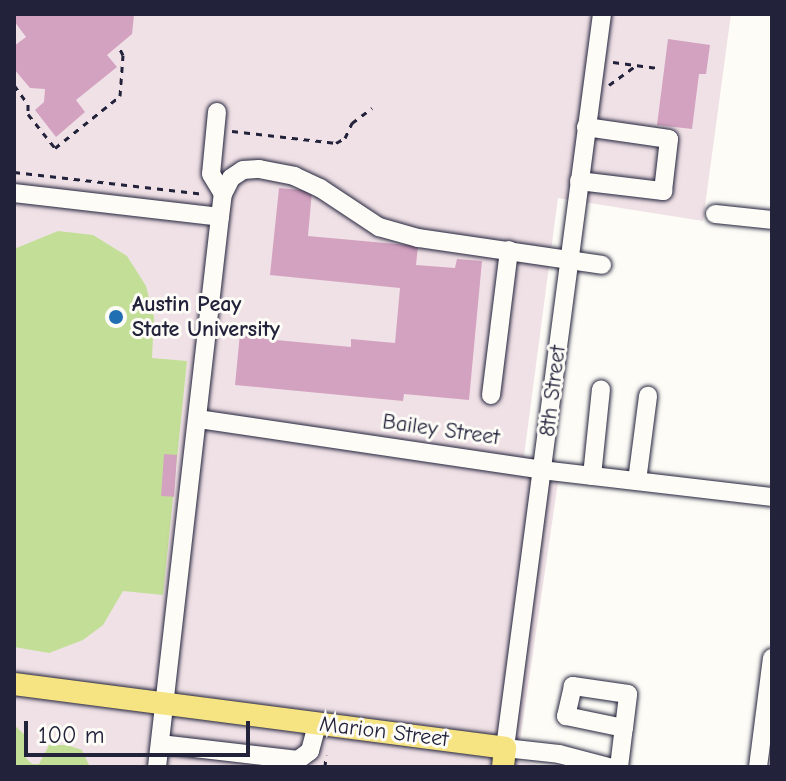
<!DOCTYPE html>
<html>
<head>
<meta charset="utf-8">
<style>
	body { margin:0 }
	#map { position:relative; width:786px; height:781px; overflow:hidden; background:#fdfcf7; font-family:"Comic Neue",sans-serif }
	div>[style] { position:absolute }
	[style*='--x'] { left:calc(var(--x)*1px); top:calc(var(--y)*1px); width:calc(var(--w)*1px); rotate:calc(var(--a)*1deg) }
	.built>* { inset:0; background:#f0e1e6 }
	.green>* { inset:0; background:#c3df97 }
	.building>* { inset:0; background:#d3a2c0; transform-origin:0 0 }
	.path>* { height:3px; margin-top:-1.5px; transform-origin:0; background:repeating-linear-gradient(90deg,#22223b 0 6px,transparent 0 12px) }
	.roads { filter:drop-shadow(0 0 2px #22223b) drop-shadow(0 0 2px #22223b) }
	.minor>* { height:18px; margin:-9px; padding:0 9px; transform-origin:9px; border-radius:9px; background:#fdfcf7 }
	.major>* { height:22px; margin:-11px; padding:0 11px; transform-origin:11px; border-radius:11px; background:#f6e381 }
	.dots>* { width:22px; height:22px; translate:-50% -50%; box-sizing:border-box; border:4px solid #fdfcf7; border-radius:50% }
	span { translate:-50% -50%; white-space:nowrap; text-align:center; line-height:1.15; -webkit-text-stroke:6px #fdfcf7; paint-order:stroke }
	.poi-label { font-size:22px; color:#22223b; font-weight:700 }
	.left { translate:0 -50%; text-align:left }
	.street-label { font-size:22px; color:#22223b }
	.frame { position:absolute; inset:0; border:16px solid #22223b; pointer-events:none }
	.scale { position:absolute; left:24px; top:721px; width:226px; height:36px; box-sizing:border-box; border:4px solid #22223b; border-top:0; padding-left:10px; font-size:24px; line-height:28px; white-space:nowrap; color:#22223b; -webkit-text-stroke:6px #fdfcf7; paint-order:stroke }
</style>
</head>
<body>
<div id="map">
	<div class="built">
		<i style="clip-path:polygon(14px 14px,731px 14px,703px 221px,558px 198px,524px 456px,561px 462px,517px 761px,550px 767px,14px 767px)"></i>
	</div>
	<div class="green">
		<i style="clip-path:polygon(58px 231px,93px 235px,127px 256px,146px 286px,154px 317px,152px 358px,187px 361px,163px 595px,123px 591px,103px 625px,83px 640px,49px 653px,14px 647px,14px 249px)"></i>
		<i style="clip-path:polygon(14px 725px,24px 734px,26px 758px,32px 764px,39px 764px,49px 745px,67px 745px,82px 750px,90px 767px,14px 767px)"></i>
	</div>
	<div class="building">
		<i style="clip-path:polygon(14px 14px,134px 15px,132px 34px,107px 55px,117px 67px,76px 100px,85px 112px,56px 137px,35px 110px,44px 102px,45px 89px,30px 88px,14px 69px,14px 46px,26px 37px,14px 21px)"></i>
		<i style="clip-path:polygon(668px 39px,710px 45px,706px 74px,699px 74px,692px 129px,657px 125px)"></i>
		<i style="clip-path:polygon(279px 188px,312px 191px,308px 236px,418px 246px,416px 265px,455px 268px,457px 259px,482px 261px,469px 400px,404px 394px,403px 401px,235px 385px,241px 323px,266px 325px,265px 339px,351px 347px,351px 339px,395px 343px,400px 288px,270px 275px)"></i>
		<i style="left:164px;top:454px;width:13px;height:42px;rotate:4deg"></i>
	</div>
	<div class="path">
		<i style="--x:613;--y:62;--w:45;--a:7.6"></i>
		<i style="--x:14;--y:85;--w:24;--a:54"></i>
		<i style="--x:28;--y:104;--w:10;--a:90"></i>
		<i style="--x:28;--y:114;--w:43;--a:51.5"></i>
		<i style="--x:55;--y:148;--w:83;--a:-38.7"></i>
		<i style="--x:120;--y:96;--w:41;--a:-85.8"></i>
		<i style="--x:123;--y:55;--w:9;--a:-117"></i>
		<i style="--x:609;--y:85;--w:32;--a:-36"></i>
		<i style="--x:232;--y:131;--w:105;--a:6.6"></i>
		<i style="--x:336;--y:143;--w:10;--a:-29"></i>
		<i style="--x:345;--y:138;--w:17;--a:-65"></i>
		<i style="--x:352;--y:123;--w:25;--a:-37"></i>
		<i style="--x:14;--y:172;--w:192;--a:6.6"></i>
		<i style="--x:325;--y:767;--w:12;--a:-85"></i>
	</div>
	<div class="roads">
		<div class="minor">
			<i style="--x:602;--y:14;--w:740;--a:97.53"></i>
			<i style="--x:505;--y:748;--w:54;--a:6.3"></i>
			<i style="--x:559;--y:754;--w:52;--a:14.6"></i>
			<i style="--x:217;--y:112;--w:62;--a:95.5"></i>
			<i style="--x:211;--y:174;--w:23;--a:59"></i>
			<i style="--x:579;--y:181;--w:85;--a:6.8"></i>
			<i style="--x:663;--y:191;--w:52;--a:-83.4"></i>
			<i style="--x:669;--y:139;--w:84;--a:-171.8"></i>
			<i style="--x:14;--y:193;--w:207;--a:6.6"></i>
			<i style="--x:715;--y:214;--w:57;--a:6"></i>
			<i style="--x:491;--y:395;--w:146;--a:-82.9"></i>
			<i style="--x:198;--y:419;--w:348;--a:8.4"></i>
			<i style="--x:542;--y:470;--w:232;--a:6.7"></i>
			<i style="--x:592;--y:476;--w:87;--a:-84.1"></i>
			<i style="--x:637;--y:481;--w:86;--a:-82.6"></i>
			<i style="--x:160;--y:744;--w:139;--a:6.6"></i>
			<i style="--x:298;--y:760;--w:15;--a:-37"></i>
			<i style="--x:310;--y:751;--w:28;--a:-75"></i>
			<i style="--x:157;--y:767;--w:554;--a:-83.47"></i>
			<i style="--x:220;--y:217;--w:23;--a:-83"></i>
			<i style="--x:223;--y:194;--w:18;--a:-63"></i>
			<i style="--x:231;--y:178;--w:14;--a:-34"></i>
			<i style="--x:243;--y:170;--w:16;--a:-4"></i>
			<i style="--x:259;--y:169;--w:36;--a:11"></i>
			<i style="--x:294;--y:176;--w:29;--a:25"></i>
			<i style="--x:320;--y:188;--w:71;--a:33.5"></i>
			<i style="--x:379;--y:227;--w:41;--a:15.8"></i>
			<i style="--x:418;--y:238;--w:186;--a:8.3"></i>
			<i style="--x:619;--y:767;--w:39;--a:-83"></i>
			<i style="--x:624;--y:728;--w:34;--a:-83"></i>
			<i style="--x:628;--y:694;--w:56;--a:-171.7"></i>
			<i style="--x:573;--y:686;--w:31;--a:103"></i>
			<i style="--x:566;--y:716;--w:59;--a:11.7"></i>
			<i style="--x:758;--y:767;--w:110;--a:-82.7"></i>
		</div>
		<div class="major">
			<i style="--x:14;--y:684;--w:495;--a:7.4"></i>
			<i style="--x:505;--y:748;--w:19;--a:96"></i>
		</div>
	</div>
	<div class="dots">
		<i style="left:116px;top:317px;background:#1f6fb2"></i>
	</div>
	<div class="poi-label">
		<span class="left" style="left:132px;top:317px">Austin Peay<br>State University</span>
	</div>
	<div class="street-label">
		<span style="left:553px;top:391px;rotate:-83deg">8th Street</span>
		<span style="left:441px;top:430px;rotate:8deg">Bailey Street</span>
		<span style="left:384px;top:732px;rotate:7deg">Marion Street</span>
	</div>
	<div class="frame"></div>
	<div class="scale">100 m</div>
</div>
</body>
</html>
